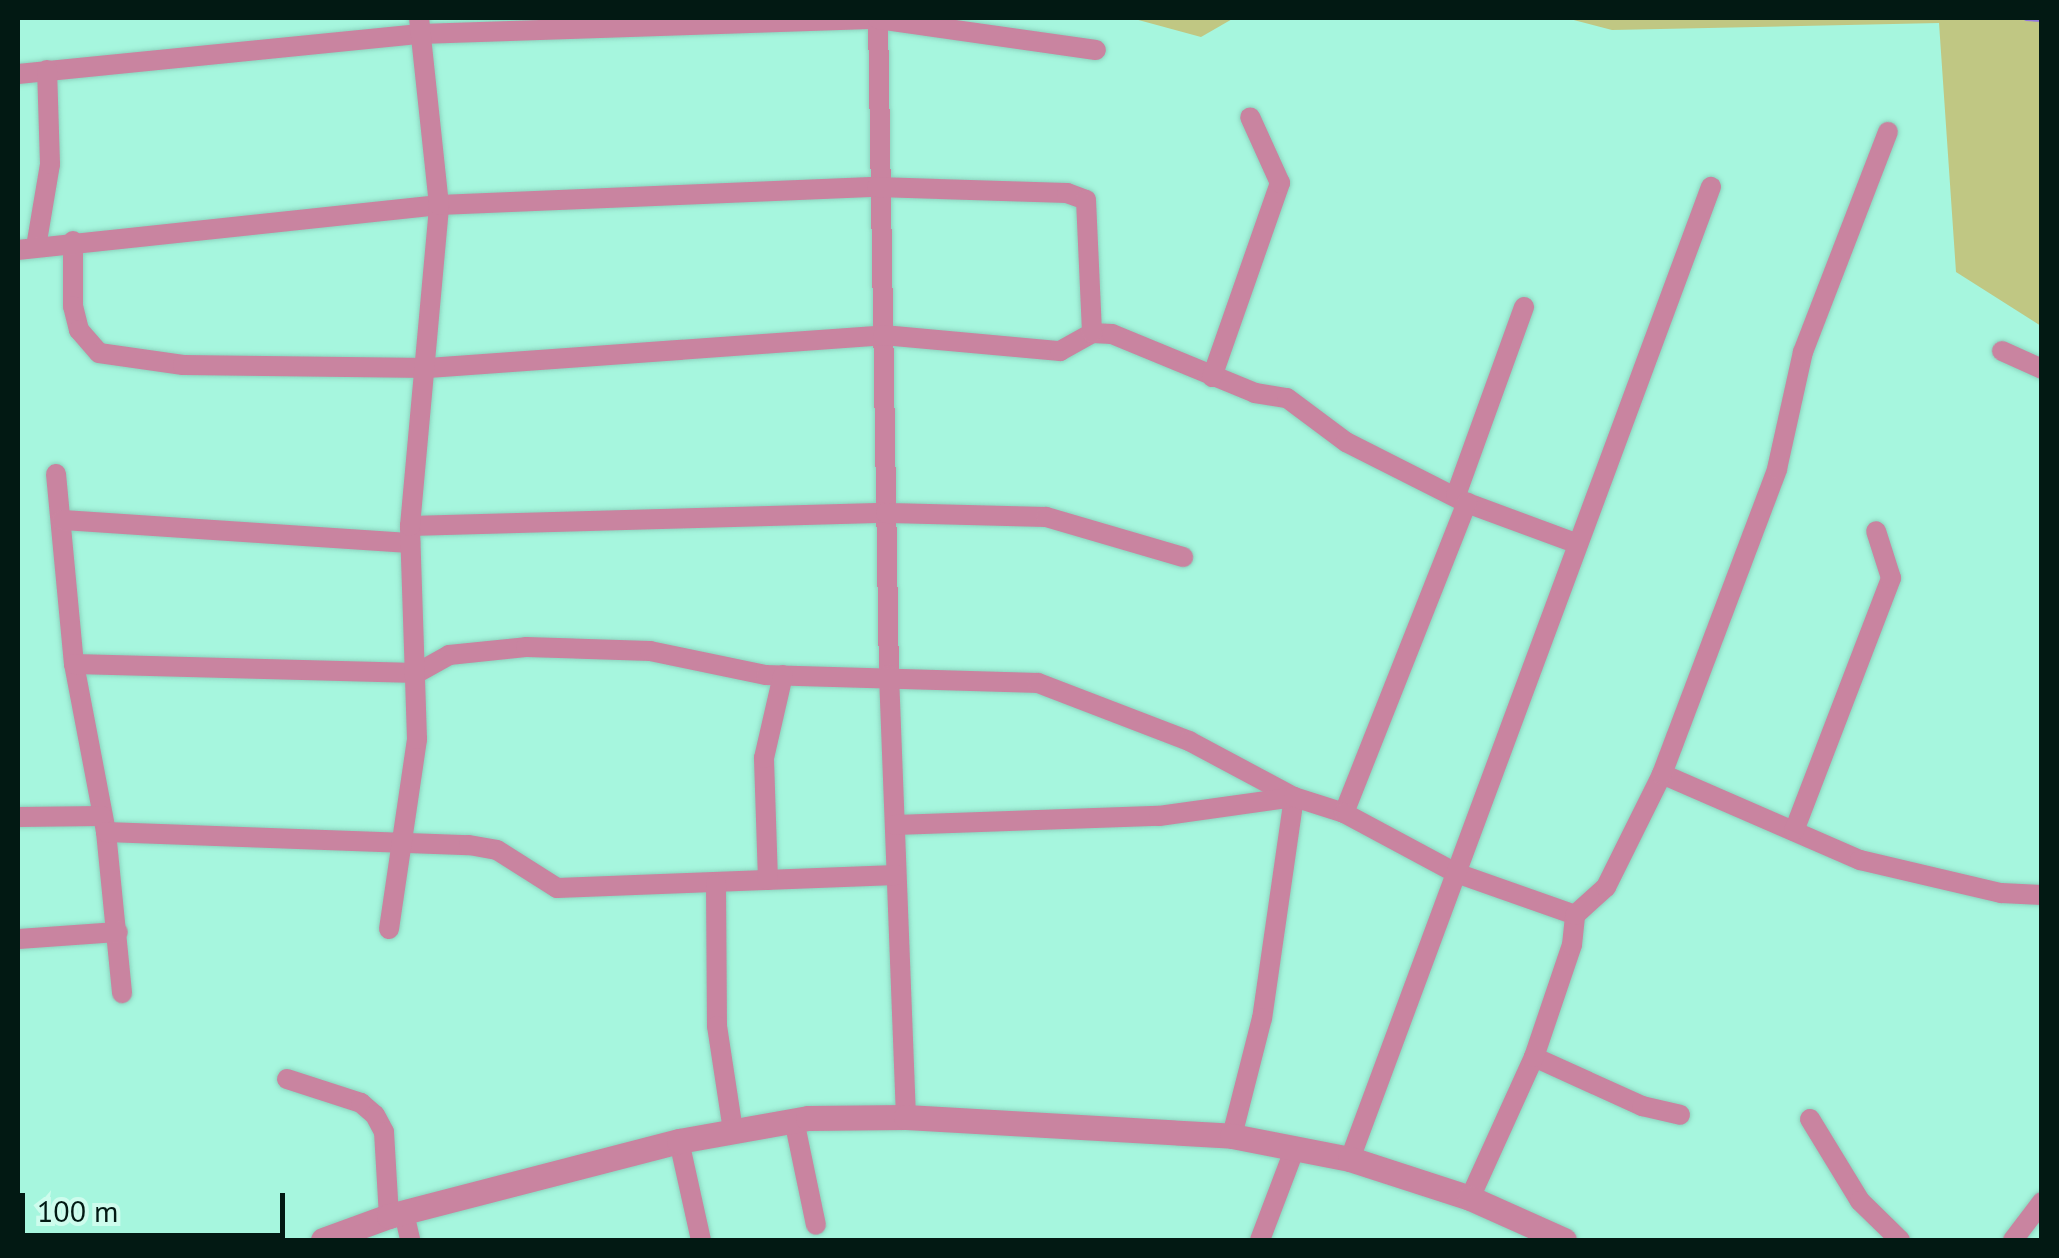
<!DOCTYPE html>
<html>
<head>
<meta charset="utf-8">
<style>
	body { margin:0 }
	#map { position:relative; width:2059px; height:1258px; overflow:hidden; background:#a6f6de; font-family:"PT Sans",sans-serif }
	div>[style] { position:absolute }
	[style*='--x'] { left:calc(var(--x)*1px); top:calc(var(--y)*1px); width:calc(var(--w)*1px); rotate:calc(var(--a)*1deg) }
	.green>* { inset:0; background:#c0c783 }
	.stream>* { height:5px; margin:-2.5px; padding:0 2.5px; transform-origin:2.5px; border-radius:2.5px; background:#9278dc }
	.roads { filter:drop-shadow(0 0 2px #8cd3be) drop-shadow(0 0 2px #8cd3be) }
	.minor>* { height:20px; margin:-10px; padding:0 10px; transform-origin:10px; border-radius:10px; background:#c984a0 }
	.tertiary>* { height:25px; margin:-12.5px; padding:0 12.5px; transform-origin:12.5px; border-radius:12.5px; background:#c984a0 }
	span { translate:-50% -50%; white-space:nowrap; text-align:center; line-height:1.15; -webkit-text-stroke:8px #cefced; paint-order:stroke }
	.frame { position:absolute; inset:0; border:20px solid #021913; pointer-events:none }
	.scale { position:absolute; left:20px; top:1193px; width:265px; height:45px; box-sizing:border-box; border:5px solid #021913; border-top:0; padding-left:12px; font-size:30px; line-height:35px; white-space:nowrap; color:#021913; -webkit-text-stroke:8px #cefced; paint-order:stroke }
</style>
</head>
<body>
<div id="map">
	<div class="green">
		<i style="clip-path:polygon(1131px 18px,1234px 18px,1201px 37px)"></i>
		<i style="clip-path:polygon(1566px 18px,2041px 18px,2041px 326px,1956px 272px,1939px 23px,1612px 30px)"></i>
	</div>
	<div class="stream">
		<i style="--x:2026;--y:18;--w:16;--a:4"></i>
	</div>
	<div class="roads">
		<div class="minor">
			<i style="--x:878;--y:19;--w:656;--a:89.04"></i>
			<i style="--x:889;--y:675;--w:442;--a:87.8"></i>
			<i style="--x:18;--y:74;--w:404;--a:-5.7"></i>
			<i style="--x:420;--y:34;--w:458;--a:-1.9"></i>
			<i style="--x:878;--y:19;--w:220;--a:8.1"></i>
			<i style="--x:73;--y:241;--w:65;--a:90"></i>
			<i style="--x:73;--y:306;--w:25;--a:76"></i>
			<i style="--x:79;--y:330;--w:30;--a:49"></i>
			<i style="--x:99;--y:353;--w:85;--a:8.1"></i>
			<i style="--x:183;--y:365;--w:245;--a:0.7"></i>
			<i style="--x:428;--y:368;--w:456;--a:-4.1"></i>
			<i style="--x:883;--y:335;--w:178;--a:5.2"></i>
			<i style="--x:1060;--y:351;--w:37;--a:-29"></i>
			<i style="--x:1092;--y:333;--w:20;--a:3"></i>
			<i style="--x:1112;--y:334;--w:155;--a:22.4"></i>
			<i style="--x:1255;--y:393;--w:32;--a:9"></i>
			<i style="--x:1287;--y:398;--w:74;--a:36.7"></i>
			<i style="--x:1346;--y:442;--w:136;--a:26.8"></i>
			<i style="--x:1467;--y:503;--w:118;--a:20.3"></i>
			<i style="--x:36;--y:247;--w:84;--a:-80.4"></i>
			<i style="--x:50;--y:164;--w:94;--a:-91.8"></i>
			<i style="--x:18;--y:250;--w:423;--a:-6.1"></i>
			<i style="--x:439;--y:205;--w:438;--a:-2.4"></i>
			<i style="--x:877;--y:187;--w:190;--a:1.8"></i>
			<i style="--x:1067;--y:193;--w:20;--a:20"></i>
			<i style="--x:1086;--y:200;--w:133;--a:87.4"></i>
			<i style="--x:2002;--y:351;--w:44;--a:24.2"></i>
			<i style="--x:1212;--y:377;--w:206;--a:-70.7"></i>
			<i style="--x:1280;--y:183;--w:72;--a:-114.4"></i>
			<i style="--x:56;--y:474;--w:191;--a:84.6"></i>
			<i style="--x:74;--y:664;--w:171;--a:79.2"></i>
			<i style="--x:106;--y:832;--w:162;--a:84.3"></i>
			<i style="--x:1456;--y:495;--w:200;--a:-70.1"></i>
			<i style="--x:62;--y:520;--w:349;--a:3.8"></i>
			<i style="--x:410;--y:526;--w:476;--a:-1.6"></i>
			<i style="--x:886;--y:513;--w:160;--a:1.4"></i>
			<i style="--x:1046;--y:517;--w:143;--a:16.3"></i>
			<i style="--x:74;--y:664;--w:343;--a:1.5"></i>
			<i style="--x:417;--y:673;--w:37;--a:-29"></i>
			<i style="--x:449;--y:655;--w:77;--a:-5.9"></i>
			<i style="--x:526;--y:647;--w:124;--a:1.8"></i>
			<i style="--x:650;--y:651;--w:118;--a:11.7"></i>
			<i style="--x:766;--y:675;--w:272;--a:1.7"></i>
			<i style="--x:1038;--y:683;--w:162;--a:21"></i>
			<i style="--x:1189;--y:741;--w:119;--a:28.1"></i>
			<i style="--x:1294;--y:797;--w:223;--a:98.2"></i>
			<i style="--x:1262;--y:1018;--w:122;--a:104.3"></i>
			<i style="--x:1662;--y:774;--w:216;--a:23.5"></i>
			<i style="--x:1860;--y:860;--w:145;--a:13.2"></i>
			<i style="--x:2001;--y:893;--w:41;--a:2.8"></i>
			<i style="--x:1344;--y:813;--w:334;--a:-68.4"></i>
			<i style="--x:18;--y:817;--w:84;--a:-0.7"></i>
			<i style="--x:895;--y:825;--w:264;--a:-2"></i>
			<i style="--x:1159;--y:816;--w:136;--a:-8"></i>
			<i style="--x:1294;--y:797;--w:52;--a:17.7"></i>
			<i style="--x:1344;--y:813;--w:127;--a:28.2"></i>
			<i style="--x:1456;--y:873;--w:126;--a:19.4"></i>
			<i style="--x:1794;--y:831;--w:271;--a:-69"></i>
			<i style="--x:1891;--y:578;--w:49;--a:-107.7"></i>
			<i style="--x:106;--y:832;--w:363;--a:2.1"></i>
			<i style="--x:469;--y:845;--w:28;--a:10"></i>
			<i style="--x:497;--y:850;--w:71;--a:32.3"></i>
			<i style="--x:557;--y:888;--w:339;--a:-2.2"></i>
			<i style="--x:768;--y:880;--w:122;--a:-91.9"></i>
			<i style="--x:764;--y:758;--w:85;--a:-77.1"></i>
			<i style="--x:716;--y:884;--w:142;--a:89.6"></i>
			<i style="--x:717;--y:1026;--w:105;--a:81.3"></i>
			<i style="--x:389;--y:929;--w:192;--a:-81.6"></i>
			<i style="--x:417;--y:739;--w:213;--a:-91.9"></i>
			<i style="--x:410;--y:526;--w:322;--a:-84.8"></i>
			<i style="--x:439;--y:205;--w:188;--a:-96.1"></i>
			<i style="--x:18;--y:939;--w:100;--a:-4"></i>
			<i style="--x:1534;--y:1057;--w:119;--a:24.4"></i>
			<i style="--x:1642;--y:1106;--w:39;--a:13"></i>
			<i style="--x:287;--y:1079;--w:78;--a:18"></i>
			<i style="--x:361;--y:1103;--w:18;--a:41"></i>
			<i style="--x:375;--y:1115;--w:19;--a:62"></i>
			<i style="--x:384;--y:1132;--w:84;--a:86.6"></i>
			<i style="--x:1810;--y:1119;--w:96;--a:58.6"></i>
			<i style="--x:1860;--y:1201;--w:56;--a:44.3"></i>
			<i style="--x:794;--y:1120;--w:107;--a:78.2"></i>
			<i style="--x:679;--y:1141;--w:101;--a:77.5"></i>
			<i style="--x:1350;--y:1159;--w:1037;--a:-69.63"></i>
			<i style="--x:1470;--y:1198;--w:155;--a:-65.6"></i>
			<i style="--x:1534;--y:1057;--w:118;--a:-71.3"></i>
			<i style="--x:1572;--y:945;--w:30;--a:-84"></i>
			<i style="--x:1575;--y:915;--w:42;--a:-42.1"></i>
			<i style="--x:1606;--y:887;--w:126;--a:-63.6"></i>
			<i style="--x:1662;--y:774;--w:326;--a:-69.3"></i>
			<i style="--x:1777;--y:469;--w:120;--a:-77.5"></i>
			<i style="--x:1803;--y:352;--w:236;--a:-68.9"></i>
			<i style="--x:404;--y:1213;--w:28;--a:77"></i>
			<i style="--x:1260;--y:1240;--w:98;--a:-69.2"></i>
			<i style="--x:2013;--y:1240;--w:48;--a:-52.7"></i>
		</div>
		<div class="tertiary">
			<i style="--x:323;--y:1240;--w:70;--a:-20"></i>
			<i style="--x:389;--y:1216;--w:300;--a:-14.5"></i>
			<i style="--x:679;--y:1141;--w:131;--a:-10.1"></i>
			<i style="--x:808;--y:1118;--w:98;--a:-0.6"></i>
			<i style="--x:906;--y:1117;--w:327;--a:3.3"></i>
			<i style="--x:1232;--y:1136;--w:120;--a:11"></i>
			<i style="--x:1350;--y:1159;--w:126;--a:18"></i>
			<i style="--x:1470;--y:1198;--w:103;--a:24.1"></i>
		</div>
	</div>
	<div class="frame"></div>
	<div class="scale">100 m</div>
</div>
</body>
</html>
